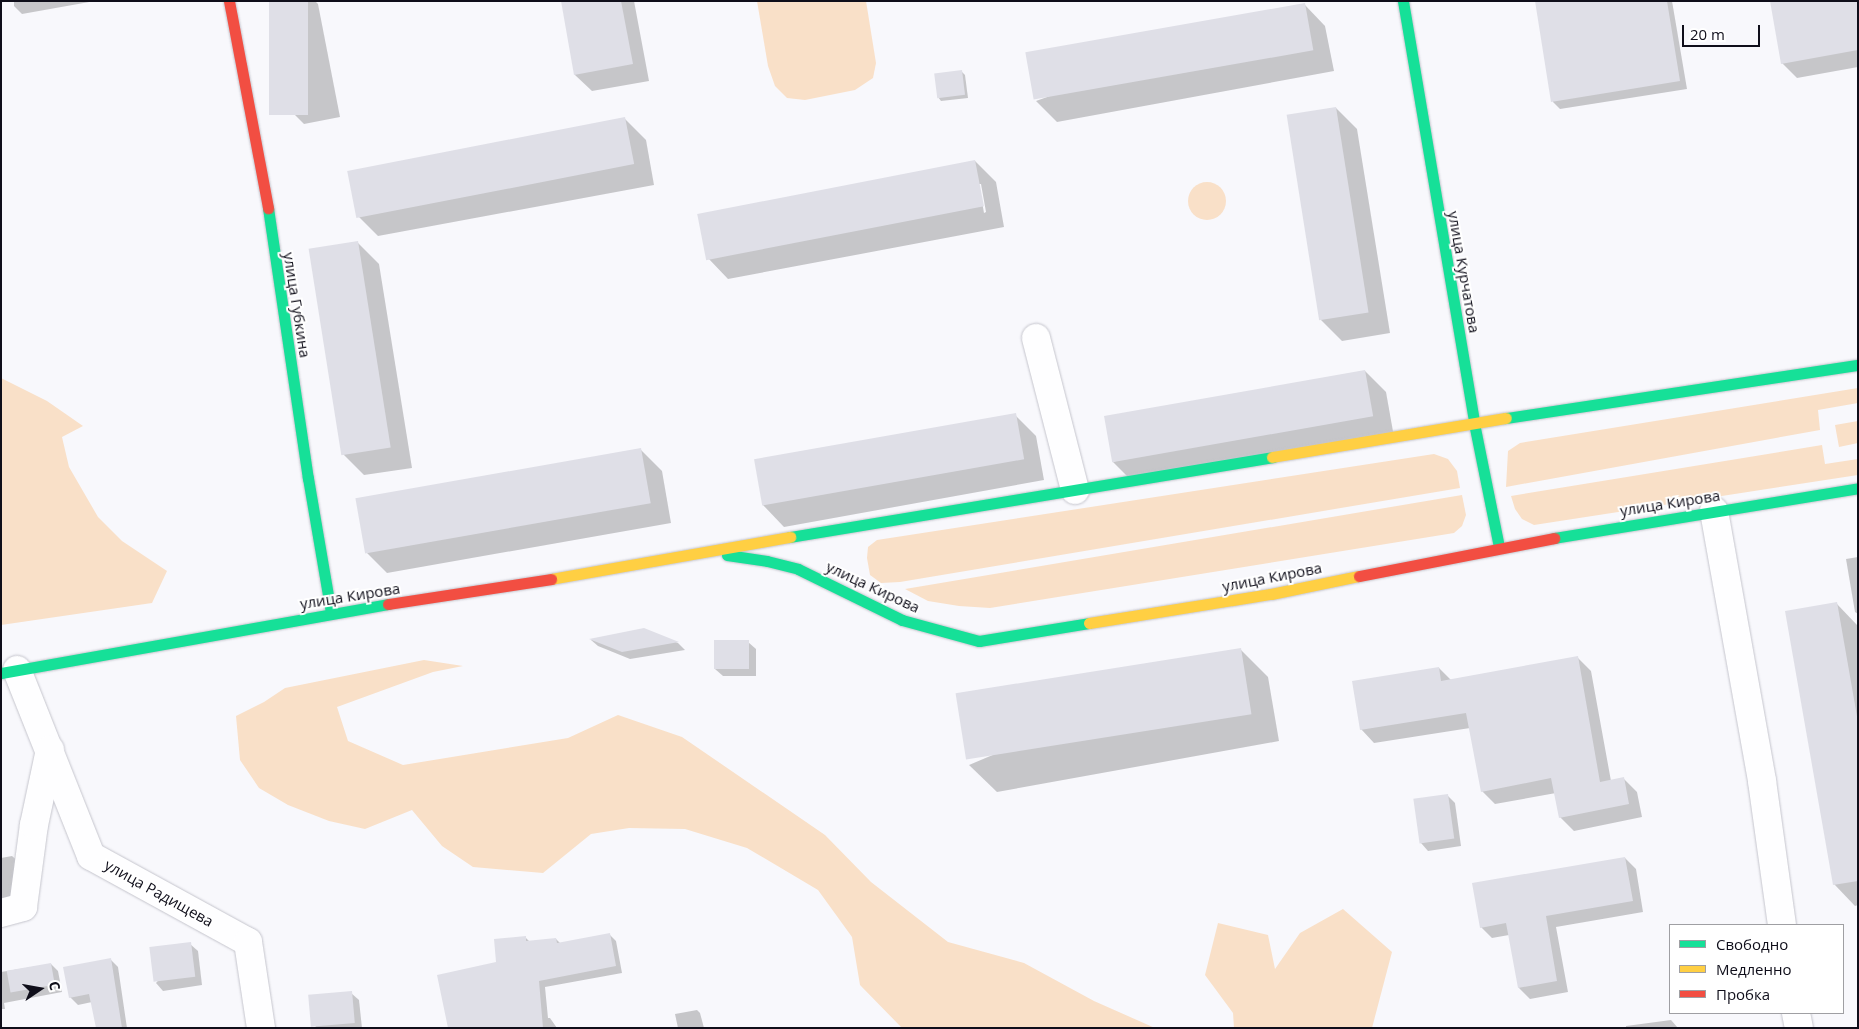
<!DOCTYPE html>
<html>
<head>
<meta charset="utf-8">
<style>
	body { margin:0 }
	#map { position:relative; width:1859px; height:1029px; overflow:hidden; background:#f8f8fc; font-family:"Open Sans",sans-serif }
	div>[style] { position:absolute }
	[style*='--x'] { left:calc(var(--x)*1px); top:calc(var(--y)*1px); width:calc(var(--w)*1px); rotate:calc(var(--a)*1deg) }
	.green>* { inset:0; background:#f9e0c8 }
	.round { border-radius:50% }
	.shadow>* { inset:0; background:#0003 }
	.building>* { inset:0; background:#dfdfe7; transform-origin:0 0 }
	.roads { filter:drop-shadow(0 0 1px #c5c5cd) drop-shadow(0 0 1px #c5c5cd) }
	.street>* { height:28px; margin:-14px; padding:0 14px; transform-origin:14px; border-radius:14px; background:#fefeff }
	.fast>* { height:11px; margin:-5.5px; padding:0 5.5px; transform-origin:5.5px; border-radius:5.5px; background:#16e098 }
	.slow>* { height:11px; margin:-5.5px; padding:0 5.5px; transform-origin:5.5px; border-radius:5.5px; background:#ffcf43 }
	.jam>* { height:11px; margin:-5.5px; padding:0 5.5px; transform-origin:5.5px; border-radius:5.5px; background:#f24e42 }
	span { translate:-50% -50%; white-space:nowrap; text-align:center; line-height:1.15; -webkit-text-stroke:4px #fff; paint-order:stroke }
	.street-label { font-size:15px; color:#0f0e1a }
	.frame { position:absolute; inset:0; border:2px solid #0f0e1a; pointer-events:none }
	.legend { position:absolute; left:1669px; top:924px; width:175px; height:90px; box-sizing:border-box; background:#fff; border:1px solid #9f9fa3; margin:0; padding:6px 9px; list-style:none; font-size:15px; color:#0f0e1a }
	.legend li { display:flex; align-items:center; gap:10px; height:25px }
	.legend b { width:25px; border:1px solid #9f9fa3 }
	.north { position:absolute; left:15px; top:964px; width:50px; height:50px; -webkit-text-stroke:4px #fff; paint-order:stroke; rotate:78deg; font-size:14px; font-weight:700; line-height:20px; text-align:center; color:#0f0e1a }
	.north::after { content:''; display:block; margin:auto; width:18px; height:22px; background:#0f0e1a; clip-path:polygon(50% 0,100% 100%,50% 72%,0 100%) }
	.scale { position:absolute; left:1682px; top:25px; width:78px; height:22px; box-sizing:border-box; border:2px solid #0f0e1a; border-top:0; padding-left:6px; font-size:15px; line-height:18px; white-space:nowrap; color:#0f0e1a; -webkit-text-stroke:4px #fff; paint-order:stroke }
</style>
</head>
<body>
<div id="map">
	<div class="green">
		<i style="clip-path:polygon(757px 1px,866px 1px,876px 63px,873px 78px,855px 90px,805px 100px,787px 98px,775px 86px,768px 66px)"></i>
		<i class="round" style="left:1188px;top:182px;width:38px;height:38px"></i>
		<i style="clip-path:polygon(1px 378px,47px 401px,83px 426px,62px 437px,69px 467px,98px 517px,122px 541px,167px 571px,152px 603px,1px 625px)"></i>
		<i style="clip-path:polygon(1858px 388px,1858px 403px,1818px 410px,1820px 430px,1506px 487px,1508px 451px,1520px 443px)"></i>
		<i style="clip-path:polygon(1858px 421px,1858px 443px,1839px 447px,1835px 425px)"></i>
		<i style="clip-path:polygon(1822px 445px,1825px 464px,1858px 459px,1858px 475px,1534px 525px,1522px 519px,1515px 509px,1511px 496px)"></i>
		<i style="clip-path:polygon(1434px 454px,1448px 459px,1457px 471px,1460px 488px,900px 582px,881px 583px,870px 575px,867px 558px,868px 547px,877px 540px)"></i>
		<i style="clip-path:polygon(1462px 495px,1466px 515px,1462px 526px,1454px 533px,990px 608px,959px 606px,928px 601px,905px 589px)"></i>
		<i style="clip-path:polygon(424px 660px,463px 666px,433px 672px,337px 707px,348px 741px,403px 765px,568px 738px,618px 715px,682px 737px,825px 835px,871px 882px,948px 942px,1024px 963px,1094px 1001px,1155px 1028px,902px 1028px,860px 985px,852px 937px,818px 890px,747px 848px,685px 829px,629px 828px,591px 834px,543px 873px,473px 867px,442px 846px,412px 810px,365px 829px,329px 821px,288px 805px,259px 788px,240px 760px,236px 716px,264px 702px,285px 688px)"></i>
		<i style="clip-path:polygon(1343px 909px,1392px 952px,1372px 1028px,1234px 1028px,1233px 1013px,1205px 975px,1218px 923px,1268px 935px,1275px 969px,1300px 933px)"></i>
	</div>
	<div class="shadow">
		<i style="clip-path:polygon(14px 1px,95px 1px,22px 14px,14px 6px)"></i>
		<i style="clip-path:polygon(270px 1px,315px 1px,318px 4px,340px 117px,304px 124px,293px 113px)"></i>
		<i style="clip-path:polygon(562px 1px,634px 1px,649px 81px,592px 91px,575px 75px)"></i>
		<i style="clip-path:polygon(1536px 1px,1672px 1px,1687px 89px,1560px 109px,1553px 102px)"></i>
		<i style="clip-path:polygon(1858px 1px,1858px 67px,1797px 78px,1782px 63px)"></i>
		<i style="clip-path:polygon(1304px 4px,1325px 26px,1334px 71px,1057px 122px,1036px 101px)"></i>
		<i style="clip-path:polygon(962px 72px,965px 75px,968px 98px,941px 101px,938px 97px)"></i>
		<i style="clip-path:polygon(1336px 108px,1357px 129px,1390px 333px,1342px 341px,1321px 320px)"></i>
		<i style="clip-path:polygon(625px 119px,646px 140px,654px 185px,378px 236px,357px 215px)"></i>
		<i style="clip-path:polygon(evenodd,975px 161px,996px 182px,1004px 227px,728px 279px,707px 257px,975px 161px,979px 184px,981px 184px,986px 212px,984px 213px,979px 184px)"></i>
		<i style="clip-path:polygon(358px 243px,379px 264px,412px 468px,364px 475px,343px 454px)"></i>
		<i style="clip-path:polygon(1365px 371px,1386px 392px,1394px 437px,1134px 483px,1113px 462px)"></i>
		<i style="clip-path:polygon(1015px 415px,1036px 436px,1044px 480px,784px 527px,763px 505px)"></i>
		<i style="clip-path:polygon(641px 450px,662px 471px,671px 523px,387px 573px,366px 552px)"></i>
		<i style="clip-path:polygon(1858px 557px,1858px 614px,1855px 612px,1846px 559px)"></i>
		<i style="clip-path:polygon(1836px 603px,1858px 626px,1858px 905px,1855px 906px,1834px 884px)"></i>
		<i style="clip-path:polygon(644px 629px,678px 643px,685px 650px,630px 659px,598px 646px,591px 640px)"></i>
		<i style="clip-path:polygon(748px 642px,756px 649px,756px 676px,723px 676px,715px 669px)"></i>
		<i style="clip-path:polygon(1241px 650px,1268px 677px,1279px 741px,997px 792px,969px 765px)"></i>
		<i style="clip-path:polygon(1577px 657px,1591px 671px,1611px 781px,1623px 778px,1637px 792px,1642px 817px,1574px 831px,1560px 817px,1556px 793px,1495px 804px,1482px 791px,1470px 728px,1374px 743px,1361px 729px,1439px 668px,1451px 680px)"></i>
		<i style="clip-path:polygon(1447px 795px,1455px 803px,1461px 846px,1428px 851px,1421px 843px)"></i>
		<i style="clip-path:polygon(12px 856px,20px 863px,16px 902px,1px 908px,1px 858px)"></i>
		<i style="clip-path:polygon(1625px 858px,1636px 869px,1643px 912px,1556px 927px,1568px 992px,1530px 999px,1519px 988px,1509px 935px,1492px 938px,1481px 927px)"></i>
		<i style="clip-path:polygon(609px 934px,616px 941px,622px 973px,545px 987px,548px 1018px,550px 1018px,557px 1028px,449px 1028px,498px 963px,525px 937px,530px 942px,556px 939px,561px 944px)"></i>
		<i style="clip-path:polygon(190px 944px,198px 951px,202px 985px,163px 991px,156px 983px)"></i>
		<i style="clip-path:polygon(110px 959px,118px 967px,127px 1028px,97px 1028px,92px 1002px,78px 1005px,70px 997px)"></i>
		<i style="clip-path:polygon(51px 964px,58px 971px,62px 992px,4px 1003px,5px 1009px,1px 1009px,1px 972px)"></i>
		<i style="clip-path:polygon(351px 993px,359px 1000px,362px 1028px,314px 1028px)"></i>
		<i style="clip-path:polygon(697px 1010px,700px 1013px,704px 1028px,678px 1028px,675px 1014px)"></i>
		<i style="clip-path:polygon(1671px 1020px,1678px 1028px,1626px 1028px,1626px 1026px)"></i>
	</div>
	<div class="building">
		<i style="left:269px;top:1px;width:39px;height:114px"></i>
		<i style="clip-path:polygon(561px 1px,621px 1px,633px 64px,574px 75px)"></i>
		<i style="clip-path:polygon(1535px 1px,1667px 1px,1680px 81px,1551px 102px)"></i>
		<i style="clip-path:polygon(1770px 1px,1858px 1px,1858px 50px,1781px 64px)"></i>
		<i style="left:1305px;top:3px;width:48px;height:284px;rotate:80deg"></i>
		<i style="left:962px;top:70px;width:25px;height:28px;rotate:83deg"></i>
		<i style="left:1336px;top:107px;width:208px;height:50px;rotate:81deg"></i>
		<i style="left:625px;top:117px;width:48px;height:283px;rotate:79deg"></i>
		<i style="left:975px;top:160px;width:47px;height:283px;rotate:79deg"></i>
		<i style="left:358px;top:241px;width:209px;height:50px;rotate:81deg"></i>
		<i style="left:1365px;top:370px;width:47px;height:265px;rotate:80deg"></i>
		<i style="left:1016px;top:413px;width:47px;height:266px;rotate:80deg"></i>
		<i style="left:641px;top:448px;width:56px;height:290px;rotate:80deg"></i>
		<i style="clip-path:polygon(1837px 602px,1858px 722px,1858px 881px,1833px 885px,1785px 611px)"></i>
		<i style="clip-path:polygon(644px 628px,679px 642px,622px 652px,589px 639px)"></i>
		<i style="left:749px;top:640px;width:29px;height:35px;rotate:90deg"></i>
		<i style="left:1241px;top:648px;width:67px;height:289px;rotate:81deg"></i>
		<i style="clip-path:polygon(1578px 656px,1600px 782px,1624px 777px,1629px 804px,1559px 818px,1551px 778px,1481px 792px,1466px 713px,1360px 730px,1352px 681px,1439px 667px,1441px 681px)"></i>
		<i style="left:1448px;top:794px;width:45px;height:35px;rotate:82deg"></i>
		<i style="clip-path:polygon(1625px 857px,1633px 901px,1546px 916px,1557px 981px,1518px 988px,1506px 923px,1480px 928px,1472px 883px)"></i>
		<i style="clip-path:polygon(610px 933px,616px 966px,539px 981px,543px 1028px,448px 1028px,437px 975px,496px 962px,494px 939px,526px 936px,526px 941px,556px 938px,557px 943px)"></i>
		<i style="left:191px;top:942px;width:35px;height:42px;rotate:83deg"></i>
		<i style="clip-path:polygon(111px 958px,122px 1028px,96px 1028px,89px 994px,69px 998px,63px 967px)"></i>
		<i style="left:51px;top:963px;width:22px;height:45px;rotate:80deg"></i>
		<i style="left:352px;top:991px;width:32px;height:44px;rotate:85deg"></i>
	</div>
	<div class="roads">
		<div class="street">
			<i style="--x:1036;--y:338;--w:157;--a:75.6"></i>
			<i style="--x:1714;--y:511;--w:274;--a:79.9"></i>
			<i style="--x:1762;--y:781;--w:145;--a:82.1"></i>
			<i style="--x:17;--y:670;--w:200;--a:68.3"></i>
			<i style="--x:91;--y:856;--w:179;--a:28.7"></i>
			<i style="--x:248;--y:942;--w:87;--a:81.4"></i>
			<i style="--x:1;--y:913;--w:23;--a:-15"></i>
			<i style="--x:23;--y:907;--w:83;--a:-82.4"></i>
			<i style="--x:34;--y:825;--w:77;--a:-78"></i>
			<i style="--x:1796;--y:1013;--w:15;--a:79"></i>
		</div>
		<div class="fast">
			<i style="--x:1403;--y:1;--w:428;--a:80.4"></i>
			<i style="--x:1474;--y:423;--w:126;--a:78.6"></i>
			<i style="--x:268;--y:208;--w:273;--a:81.6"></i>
			<i style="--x:308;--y:478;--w:137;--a:80.3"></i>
			<i style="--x:1506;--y:418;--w:356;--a:-8.6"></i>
			<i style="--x:790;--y:537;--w:489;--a:-9.4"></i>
			<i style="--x:1554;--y:538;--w:308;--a:-9.3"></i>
			<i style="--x:727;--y:555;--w:40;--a:8.5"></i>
			<i style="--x:767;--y:561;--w:32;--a:14"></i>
			<i style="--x:798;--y:569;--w:116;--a:26.1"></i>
			<i style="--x:902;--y:620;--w:80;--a:15.3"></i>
			<i style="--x:979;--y:641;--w:111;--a:-9.3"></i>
			<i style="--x:1;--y:673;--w:393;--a:-10.1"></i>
		</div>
		<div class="slow">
			<i style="--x:1272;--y:457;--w:237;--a:-9.5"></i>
			<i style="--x:551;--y:579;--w:243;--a:-10"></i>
			<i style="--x:1089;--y:623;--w:184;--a:-9.1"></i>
			<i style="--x:1271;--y:594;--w:90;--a:-11.6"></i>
		</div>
		<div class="jam">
			<i style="--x:229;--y:1;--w:211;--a:79.3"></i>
			<i style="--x:1359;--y:576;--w:199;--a:-11"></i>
			<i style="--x:388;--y:604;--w:165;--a:-8.7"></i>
		</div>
	</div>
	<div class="street-label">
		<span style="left:1464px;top:272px;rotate:80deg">улица Курчатова</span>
		<span style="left:297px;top:305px;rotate:81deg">улица Губкина</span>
		<span style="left:1670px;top:503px;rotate:-9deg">улица Кирова</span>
		<span style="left:1272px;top:577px;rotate:-11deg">улица Кирова</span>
		<span style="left:873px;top:587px;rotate:25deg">улица Кирова</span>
		<span style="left:350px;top:596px;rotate:-9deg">улица Кирова</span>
		<span style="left:159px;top:893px;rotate:29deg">улица Радищева</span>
	</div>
	<div class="frame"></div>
	<ul class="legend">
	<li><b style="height:6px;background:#16e098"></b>Свободно</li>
	<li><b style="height:6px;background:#ffcf43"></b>Медленно</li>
	<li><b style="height:6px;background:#f24e42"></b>Пробка</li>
	</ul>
	<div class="north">С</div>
	<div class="scale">20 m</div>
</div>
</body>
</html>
